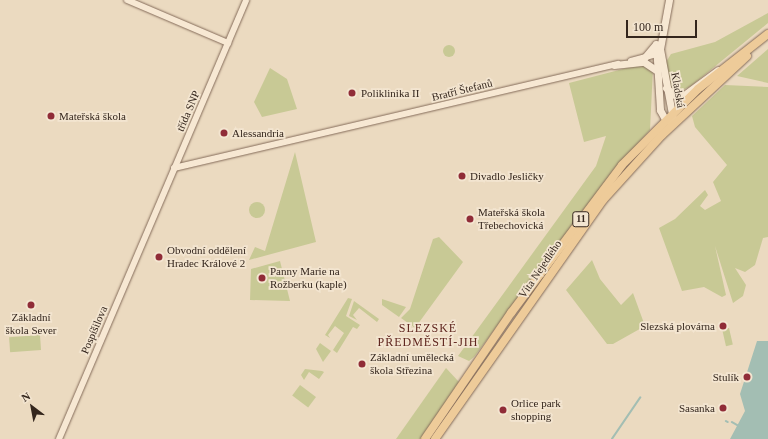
<!DOCTYPE html>
<html>
<head>
<meta charset="utf-8">
<style>
	body { margin:0 }
	#map { position:relative; width:768px; height:439px; overflow:hidden; background:#ebdac0; font-family:"Times New Roman",serif }
	div>[style] { position:absolute }
	[style*='--x'] { left:calc(var(--x)*1px); top:calc(var(--y)*1px); width:calc(var(--w)*1px); rotate:calc(var(--a)*1deg) }
	.green>* { inset:0; background:#c8c995; transform-origin:0 0 }
	.round { border-radius:50% }
	.water>* { inset:0; background:#a3beb3 }
	.stream>* { height:1.5px; margin:-0.75px; padding:0 0.75px; transform-origin:0.75px; border-radius:0.75px; background:#a3beb3 }
	.roads { filter:drop-shadow(0 0 1px #846b59) drop-shadow(0 0 1px #846b59) }
	.tertiary>* { height:6px; margin:-3px; padding:0 3px; transform-origin:3px; border-radius:3px; background:#f7e8d3 }
	.secondary>* { height:7px; margin:-3.5px; padding:0 3.5px; transform-origin:3.5px; border-radius:3.5px; background:#f7e8d3 }
	.primary>* { height:8px; margin:-4px; padding:0 4px; transform-origin:4px; border-radius:4px; background:#eecb99 }
	.dots>* { width:11px; height:11px; translate:-50% -50%; box-sizing:border-box; border:2px solid #f3e5d0; border-radius:50% }
	span { translate:-50% -50%; white-space:nowrap; text-align:center; line-height:1.15; -webkit-text-stroke:3.5px #f3e5d0; paint-order:stroke }
	.shield-label span { padding:1px 3px; background:#f3e5d0; border:1px solid; border-radius:3px; -webkit-text-stroke-width:0 }
	.shield-label { font-size:10px; color:#34261d; font-weight:700 }
	.street-label { font-size:11px; color:#34261d }
	.poi-label { font-size:11px; color:#34261d }
	.left { translate:0 -50%; text-align:left }
	.right { translate:-100% -50%; text-align:right }
	.neighbourhood-label { font-size:12px; color:#5f251e; letter-spacing:1px }
	.north { position:absolute; left:12px; top:387px; width:40px; height:40px; -webkit-text-stroke:3px #f3e5d0; paint-order:stroke; rotate:328deg; font-size:11px; font-weight:700; line-height:16px; text-align:center; color:#34261d }
	.north::after { content:''; display:block; margin:auto; width:14px; height:18px; background:#34261d; clip-path:polygon(50% 0,100% 100%,50% 72%,0 100%) }
	.scale { position:absolute; left:626px; top:20px; width:71px; height:18px; box-sizing:border-box; border:2px solid #34261d; border-top:0; padding-left:5px; font-size:12px; line-height:14px; white-space:nowrap; color:#34261d; -webkit-text-stroke:3px #f3e5d0; paint-order:stroke }
</style>
</head>
<body>
<div id="map">
	<div class="green">
		<i style="clip-path:polygon(768px 13px,768px 23px,691px 86px,677px 93px,667px 85px,666px 62px,671px 54px,715px 42px)"></i>
		<i class="round" style="left:443px;top:45px;width:12px;height:12px"></i>
		<i style="clip-path:polygon(768px 49px,768px 83px,737px 76px)"></i>
		<i style="clip-path:polygon(646px 63px,653px 68px,650px 130px,613px 171px,474px 357px,469px 361px,458px 356px,596px 166px,606px 136px,584px 142px,569px 83px)"></i>
		<i style="clip-path:polygon(270px 68px,287px 79px,297px 109px,262px 117px,254px 102px)"></i>
		<i style="clip-path:polygon(725px 85px,768px 87px,768px 237px,763px 238px,755px 265px,745px 272px,735px 268px,746px 285px,743px 296px,733px 303px,715px 246px,726px 295px,722px 297px,704px 287px,682px 291px,659px 228px,675px 219px,705px 190px,708px 195px,700px 206px,705px 210px,721px 201px,713px 182px,727px 165px,695px 127px,692px 116px)"></i>
		<i style="clip-path:polygon(295px 152px,316px 242px,249px 260px,255px 247px,265px 251px)"></i>
		<i class="round" style="left:249px;top:202px;width:16px;height:16px"></i>
		<i style="clip-path:polygon(439px 237px,463px 262px,415px 328px,401px 318px,410px 309px,433px 239px)"></i>
		<i style="clip-path:polygon(592px 260px,600px 279px,621px 305px,633px 293px,645px 326px,613px 344px,607px 344px,566px 290px)"></i>
		<i style="clip-path:polygon(280px 261px,290px 301px,250px 300px,251px 269px)"></i>
		<i style="clip-path:polygon(348px 298px,352px 299px,346px 316px,360px 325px,357px 329px,353px 327px,337px 353px,333px 350px,344px 333px,335px 326px,328px 335px,330px 338px,325px 335px)"></i>
		<i style="clip-path:polygon(382px 299px,406px 307px,399px 317px,382px 305px)"></i>
		<i style="clip-path:polygon(354px 301px,379px 319px,377px 322px,359px 308px,353px 315px,357px 320px,349px 316px)"></i>
		<i style="left:729px;top:328px;width:17px;height:7px;rotate:77deg"></i>
		<i style="left:40px;top:335px;width:15px;height:31px;rotate:86deg"></i>
		<i style="clip-path:polygon(320px 343px,331px 351px,323px 362px,316px 349px)"></i>
		<i style="clip-path:polygon(446px 368px,459px 382px,422px 439px,396px 439px)"></i>
		<i style="clip-path:polygon(305px 369px,322px 371px,324px 372px,319px 379px,309px 372px,304px 380px,301px 375px)"></i>
		<i style="left:300px;top:385px;width:20px;height:13px;rotate:37deg"></i>
	</div>
	<div class="water">
		<i style="clip-path:polygon(757px 341px,768px 341px,768px 439px,730px 439px,745px 411px,740px 394px)"></i>
	</div>
	<div class="stream">
		<i style="--x:726;--y:421;--w:2;--a:27"></i>
		<i style="--x:732;--y:422;--w:8;--a:30"></i>
		<i style="--x:612;--y:439;--w:50;--a:-55.7"></i>
	</div>
	<div class="roads">
		<div class="tertiary">
			<i style="--x:127;--y:0;--w:110;--a:23.1"></i>
			<i style="--x:631;--y:61;--w:31;--a:-15"></i>
			<i style="--x:174;--y:168;--w:456;--a:-13.2"></i>
			<i style="--x:59;--y:439;--w:477;--a:-66.9"></i>
		</div>
		<div class="secondary">
			<i style="--x:669;--y:0;--w:50;--a:100.4"></i>
			<i style="--x:660;--y:49;--w:71;--a:79.5"></i>
			<i style="--x:656;--y:44;--w:66;--a:86.5"></i>
			<i style="--x:660;--y:110;--w:10;--a:61"></i>
			<i style="--x:665;--y:119;--w:7;--a:27"></i>
			<i style="--x:645;--y:57;--w:16;--a:-50"></i>
			<i style="--x:614;--y:65;--w:30;--a:-6"></i>
			<i style="--x:644;--y:62;--w:14;--a:34"></i>
			<i style="--x:666;--y:88;--w:11;--a:38"></i>
			<i style="--x:675;--y:95;--w:9;--a:0"></i>
			<i style="--x:684;--y:95;--w:42;--a:-36.3"></i>
		</div>
		<div class="primary">
			<i style="--x:425;--y:439;--w:153;--a:-55.7"></i>
			<i style="--x:511;--y:313;--w:185;--a:-53.1"></i>
			<i style="--x:622;--y:165;--w:107;--a:-45"></i>
			<i style="--x:698;--y:89;--w:89;--a:-38.2"></i>
			<i style="--x:435;--y:439;--w:292;--a:-54.9"></i>
			<i style="--x:603;--y:200;--w:88;--a:-47.8"></i>
			<i style="--x:662;--y:135;--w:116;--a:-42.9"></i>
		</div>
	</div>
	<div class="dots">
		<i style="left:352px;top:93px;background:#902c37"></i>
		<i style="left:51px;top:116px;background:#902c37"></i>
		<i style="left:224px;top:133px;background:#902c37"></i>
		<i style="left:462px;top:176px;background:#902c37"></i>
		<i style="left:470px;top:219px;background:#902c37"></i>
		<i style="left:159px;top:257px;background:#902c37"></i>
		<i style="left:262px;top:278px;background:#902c37"></i>
		<i style="left:31px;top:305px;background:#902c37"></i>
		<i style="left:723px;top:326px;background:#902c37"></i>
		<i style="left:362px;top:364px;background:#902c37"></i>
		<i style="left:747px;top:377px;background:#902c37"></i>
		<i style="left:723px;top:408px;background:#902c37"></i>
		<i style="left:503px;top:410px;background:#902c37"></i>
	</div>
	<div class="shield-label">
		<span style="left:581px;top:219px">11</span>
	</div>
	<div class="street-label">
		<span style="left:462px;top:90px;rotate:-14deg">Bratří Štefanů</span>
		<span style="left:678px;top:90px;rotate:80deg">Kladská</span>
		<span style="left:188px;top:111px;rotate:-67deg">třída SNP</span>
		<span style="left:540px;top:269px;rotate:-56deg">Víta Nejedlého</span>
		<span style="left:94px;top:330px;rotate:-67deg">Pospíšilova</span>
	</div>
	<div class="poi-label">
		<span class="left" style="left:361px;top:93px">Poliklinika II</span>
		<span class="left" style="left:59px;top:116px">Mateřská škola</span>
		<span class="left" style="left:232px;top:133px">Alessandria</span>
		<span class="left" style="left:470px;top:176px">Divadlo Jesličky</span>
		<span class="left" style="left:478px;top:219px">Mateřská škola<br>Třebechovická</span>
		<span class="left" style="left:167px;top:257px">Obvodní oddělení<br>Hradec Králové 2</span>
		<span class="left" style="left:270px;top:278px">Panny Marie na<br>Rožberku (kaple)</span>
		<span style="left:31px;top:324px">Základní<br>škola Sever</span>
		<span class="right" style="left:715px;top:326px">Slezská plovárna</span>
		<span class="left" style="left:370px;top:364px">Základní umělecká<br>škola Střezina</span>
		<span class="right" style="left:739px;top:377px">Stulík</span>
		<span class="left" style="left:511px;top:410px">Orlice park<br>shopping</span>
		<span class="right" style="left:715px;top:408px">Sasanka</span>
	</div>
	<div class="neighbourhood-label">
		<span style="left:428px;top:336px">SLEZSKÉ<br>PŘEDMĚSTÍ-JIH</span>
	</div>
	<div class="north">N</div>
	<div class="scale">100 m</div>
</div>
</body>
</html>
